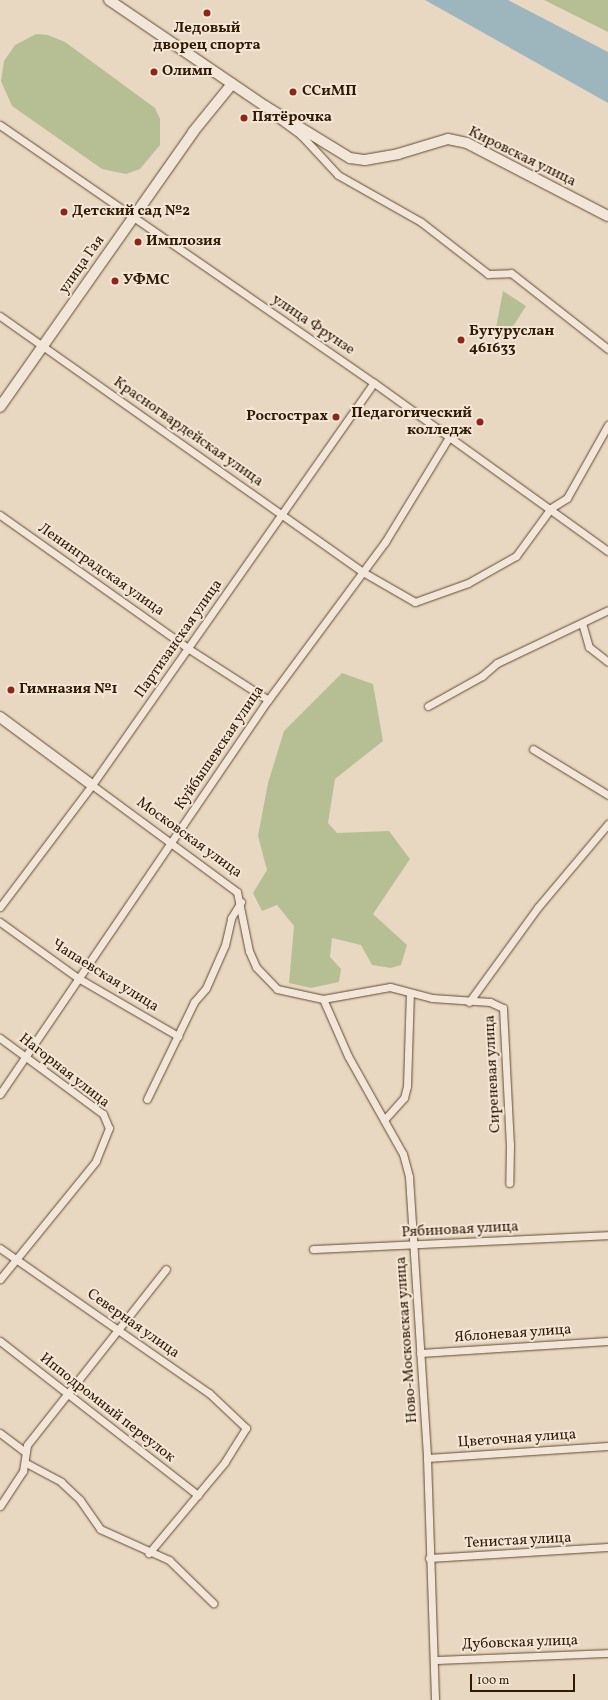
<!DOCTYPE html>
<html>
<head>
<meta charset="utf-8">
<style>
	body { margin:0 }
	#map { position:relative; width:608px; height:1700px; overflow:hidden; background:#e9d8c1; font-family:Vollkorn,serif }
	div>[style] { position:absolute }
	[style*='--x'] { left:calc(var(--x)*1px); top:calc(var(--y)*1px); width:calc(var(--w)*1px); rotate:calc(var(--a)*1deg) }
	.green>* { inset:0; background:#b6bf93 }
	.water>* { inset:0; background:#9db6be }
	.roads { filter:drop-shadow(0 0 1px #604a30) drop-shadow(0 0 1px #604a30) }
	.street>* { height:7px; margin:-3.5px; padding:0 3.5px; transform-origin:3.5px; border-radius:3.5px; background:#f1e6d7 }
	.secondary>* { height:10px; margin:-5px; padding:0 5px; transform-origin:5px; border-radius:5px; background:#f1e6d7 }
	.dots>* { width:11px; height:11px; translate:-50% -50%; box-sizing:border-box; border:2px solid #f1e6d7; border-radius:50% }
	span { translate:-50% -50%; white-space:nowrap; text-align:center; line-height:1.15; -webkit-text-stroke:4px #f1e6d7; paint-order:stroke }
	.poi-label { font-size:15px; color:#321a00; font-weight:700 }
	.left { translate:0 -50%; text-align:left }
	.right { translate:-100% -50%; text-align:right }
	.street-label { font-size:15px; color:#321a00 }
	.scale { position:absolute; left:470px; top:1674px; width:105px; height:18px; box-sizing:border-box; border:2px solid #321a00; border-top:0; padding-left:5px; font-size:12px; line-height:14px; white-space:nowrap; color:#321a00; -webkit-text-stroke:3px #f1e6d7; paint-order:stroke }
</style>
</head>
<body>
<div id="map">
	<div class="green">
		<i style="clip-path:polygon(544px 0,608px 0,608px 32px)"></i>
		<i style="clip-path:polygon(36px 34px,48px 35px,65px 42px,155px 108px,160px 119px,160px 145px,140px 169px,126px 174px,102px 169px,12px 106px,1px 81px,4px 61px,15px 45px)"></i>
		<i style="clip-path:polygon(503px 291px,526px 306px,505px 339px,495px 333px)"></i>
		<i style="clip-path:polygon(342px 673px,373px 684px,383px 741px,335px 779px,328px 823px,337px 833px,389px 831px,410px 859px,373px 914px,407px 945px,401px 965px,391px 968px,372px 965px,361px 945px,332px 938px,330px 957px,341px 969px,339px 982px,311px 988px,289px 983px,294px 926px,277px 905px,262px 911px,253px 893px,267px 870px,258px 836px,268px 783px,284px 731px)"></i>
	</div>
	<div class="water">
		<i style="clip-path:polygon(425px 0,508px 0,608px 52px,608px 103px)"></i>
	</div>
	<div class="roads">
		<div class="street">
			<i style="--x:275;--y:116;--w:32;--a:36"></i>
			<i style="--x:0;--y:125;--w:454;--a:34.6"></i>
			<i style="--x:374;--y:383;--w:288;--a:35.7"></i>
			<i style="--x:298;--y:127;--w:9;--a:69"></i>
			<i style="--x:301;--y:135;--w:54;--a:47.2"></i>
			<i style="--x:338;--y:175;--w:95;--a:29.5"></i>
			<i style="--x:421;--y:222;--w:85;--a:37.8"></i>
			<i style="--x:488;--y:274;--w:23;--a:-2"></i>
			<i style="--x:511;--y:273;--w:123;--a:38.1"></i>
			<i style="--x:0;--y:316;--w:442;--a:35.2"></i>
			<i style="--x:361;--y:571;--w:62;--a:29.9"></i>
			<i style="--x:415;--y:602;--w:56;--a:-19.7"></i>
			<i style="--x:468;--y:583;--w:55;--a:-29.4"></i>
			<i style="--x:516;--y:556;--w:59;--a:-53.9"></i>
			<i style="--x:551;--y:508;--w:19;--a:-32"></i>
			<i style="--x:567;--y:498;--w:84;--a:-60.7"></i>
			<i style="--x:0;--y:515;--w:232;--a:35.3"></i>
			<i style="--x:189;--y:649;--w:94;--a:32.8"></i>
			<i style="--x:582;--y:623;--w:25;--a:74"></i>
			<i style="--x:589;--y:647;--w:24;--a:38"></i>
			<i style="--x:428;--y:706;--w:62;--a:-29.1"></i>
			<i style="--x:482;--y:676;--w:20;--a:-41"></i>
			<i style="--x:497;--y:663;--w:123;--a:-25.5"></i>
			<i style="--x:533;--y:749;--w:88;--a:31.5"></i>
			<i style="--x:92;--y:785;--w:180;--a:36.4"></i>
			<i style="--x:237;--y:892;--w:60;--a:78.5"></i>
			<i style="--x:249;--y:951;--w:17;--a:66"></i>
			<i style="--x:256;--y:967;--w:30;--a:46"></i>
			<i style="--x:277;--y:989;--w:47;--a:12.3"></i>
			<i style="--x:323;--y:999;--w:68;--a:-10.2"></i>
			<i style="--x:390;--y:987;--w:43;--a:14.7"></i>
			<i style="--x:432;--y:998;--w:58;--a:3.9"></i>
			<i style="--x:490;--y:1002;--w:14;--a:25"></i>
			<i style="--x:503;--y:1008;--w:136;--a:87.1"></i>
			<i style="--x:510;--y:1144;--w:39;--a:91"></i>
			<i style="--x:0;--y:907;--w:153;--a:-53"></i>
			<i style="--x:92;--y:785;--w:491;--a:-55"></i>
			<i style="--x:0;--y:922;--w:96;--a:35.7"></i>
			<i style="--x:78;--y:978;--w:116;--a:30.1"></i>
			<i style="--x:323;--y:999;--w:62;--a:66.3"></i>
			<i style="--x:348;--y:1056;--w:112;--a:60.7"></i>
			<i style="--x:403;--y:1154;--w:24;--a:75"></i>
			<i style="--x:409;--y:1177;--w:282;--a:86.3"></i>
			<i style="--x:427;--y:1458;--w:242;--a:88.1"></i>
			<i style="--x:469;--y:1002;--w:117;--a:-54"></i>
			<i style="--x:538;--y:907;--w:109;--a:-49.9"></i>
			<i style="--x:0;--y:1038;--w:128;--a:36.4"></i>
			<i style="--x:103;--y:1114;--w:15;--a:67"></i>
			<i style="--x:109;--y:1128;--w:35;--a:112"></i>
			<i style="--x:96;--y:1161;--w:152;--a:129.1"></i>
			<i style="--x:0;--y:1094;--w:477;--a:-55.8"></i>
			<i style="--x:268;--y:700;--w:197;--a:-53.5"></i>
			<i style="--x:385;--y:542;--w:123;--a:-58.6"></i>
			<i style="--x:147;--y:1099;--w:108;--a:-64.1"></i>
			<i style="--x:194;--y:1002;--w:18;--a:-49"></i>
			<i style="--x:206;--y:988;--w:47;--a:-66.2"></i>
			<i style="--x:225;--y:945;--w:28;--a:-77"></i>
			<i style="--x:231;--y:918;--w:19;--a:-58"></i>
			<i style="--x:384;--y:1120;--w:30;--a:-48"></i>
			<i style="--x:404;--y:1098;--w:12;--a:-76"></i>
			<i style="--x:407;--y:1086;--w:93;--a:-88.2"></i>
			<i style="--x:0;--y:1248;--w:254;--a:34.8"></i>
			<i style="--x:209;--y:1393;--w:51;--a:43.4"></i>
			<i style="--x:246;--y:1428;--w:40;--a:122"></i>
			<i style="--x:225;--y:1462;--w:119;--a:129.9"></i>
			<i style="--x:313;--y:1249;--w:295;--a:-2.7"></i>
			<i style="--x:0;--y:1341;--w:251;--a:37.9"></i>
			<i style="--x:420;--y:1353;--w:188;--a:-3.7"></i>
			<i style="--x:0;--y:1433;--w:31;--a:37"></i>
			<i style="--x:427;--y:1458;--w:181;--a:-3.8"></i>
			<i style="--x:26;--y:1463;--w:40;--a:28"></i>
			<i style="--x:61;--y:1482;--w:26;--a:43"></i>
			<i style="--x:80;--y:1500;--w:35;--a:55"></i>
			<i style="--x:100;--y:1529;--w:76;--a:24.2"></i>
			<i style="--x:169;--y:1560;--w:62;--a:44.3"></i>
			<i style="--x:0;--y:1506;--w:42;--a:-56.7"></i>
			<i style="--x:23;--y:1471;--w:26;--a:-81"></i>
			<i style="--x:27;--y:1445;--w:224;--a:-51.7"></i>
			<i style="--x:429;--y:1558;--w:179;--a:-3.5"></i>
			<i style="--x:434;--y:1660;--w:174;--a:-2.3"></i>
		</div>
		<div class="secondary">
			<i style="--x:109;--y:0;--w:189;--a:34.2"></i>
			<i style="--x:265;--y:106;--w:100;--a:31.5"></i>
			<i style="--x:350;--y:158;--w:15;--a:8"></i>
			<i style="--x:365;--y:160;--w:34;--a:-10"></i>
			<i style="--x:398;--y:154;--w:52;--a:-16.7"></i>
			<i style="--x:448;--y:139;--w:19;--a:12"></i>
			<i style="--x:467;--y:143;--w:159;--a:27.4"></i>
			<i style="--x:0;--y:407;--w:336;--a:-54.9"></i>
			<i style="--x:193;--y:132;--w:62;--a:-50.9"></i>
			<i style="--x:0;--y:717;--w:114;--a:36.5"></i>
		</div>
	</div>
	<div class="dots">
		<i style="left:207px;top:13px;background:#8f2418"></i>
		<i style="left:154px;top:72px;background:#8f2418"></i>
		<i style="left:293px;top:92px;background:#8f2418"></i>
		<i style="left:244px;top:118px;background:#8f2418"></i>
		<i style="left:64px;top:212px;background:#8f2418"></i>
		<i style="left:138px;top:242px;background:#8f2418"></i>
		<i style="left:115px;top:281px;background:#8f2418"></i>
		<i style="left:461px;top:340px;background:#8f2418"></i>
		<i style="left:336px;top:417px;background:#8f2418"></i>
		<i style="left:480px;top:422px;background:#8f2418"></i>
		<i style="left:11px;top:690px;background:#8f2418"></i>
	</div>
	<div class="poi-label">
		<span style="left:207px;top:37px">Ледовый<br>дворец спорта</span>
		<span class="left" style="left:162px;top:72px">Олимп</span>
		<span class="left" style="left:302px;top:92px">ССиМП</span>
		<span class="left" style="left:252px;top:118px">Пятёрочка</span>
		<span class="left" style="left:72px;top:212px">Детский сад №2</span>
		<span class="left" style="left:146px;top:242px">Имплозия</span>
		<span class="left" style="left:123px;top:281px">УФМС</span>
		<span class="left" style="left:469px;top:340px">Бугуруслан<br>461633</span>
		<span class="right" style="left:472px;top:422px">Педагогический<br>колледж</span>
		<span class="right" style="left:328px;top:417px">Росгострах</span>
		<span class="left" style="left:19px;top:690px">Гимназия №1</span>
	</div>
	<div class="street-label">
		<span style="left:522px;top:157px;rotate:26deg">Кировская улица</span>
		<span style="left:82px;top:265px;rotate:-55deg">улица Гая</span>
		<span style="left:313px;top:325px;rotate:34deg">улица Фрунзе</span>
		<span style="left:188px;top:432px;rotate:35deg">Красногвардейская улица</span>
		<span style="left:101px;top:570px;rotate:35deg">Ленинградская улица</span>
		<span style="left:179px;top:639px;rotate:-55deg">Партизанская улица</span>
		<span style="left:220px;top:748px;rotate:-56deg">Куйбышевская улица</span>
		<span style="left:189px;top:838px;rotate:36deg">Московская улица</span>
		<span style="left:105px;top:976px;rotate:32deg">Чапаевская улица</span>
		<span style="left:64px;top:1071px;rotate:38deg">Нагорная улица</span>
		<span style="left:493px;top:1074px;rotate:-93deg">Сиреневая улица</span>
		<span style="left:460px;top:1230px;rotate:-3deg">Рябиновая улица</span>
		<span style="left:133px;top:1324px;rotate:35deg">Северная улица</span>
		<span style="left:513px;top:1334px;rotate:-4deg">Яблоневая улица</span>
		<span style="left:407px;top:1340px;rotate:-94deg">Ново-Московская улица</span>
		<span style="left:107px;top:1408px;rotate:38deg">Ипподромный переулок</span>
		<span style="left:517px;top:1439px;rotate:-4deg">Цветочная улица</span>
		<span style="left:518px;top:1541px;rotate:-3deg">Тенистая улица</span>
		<span style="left:520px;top:1643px;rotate:-2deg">Дубовская улица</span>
	</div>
	<div class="scale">100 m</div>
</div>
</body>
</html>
